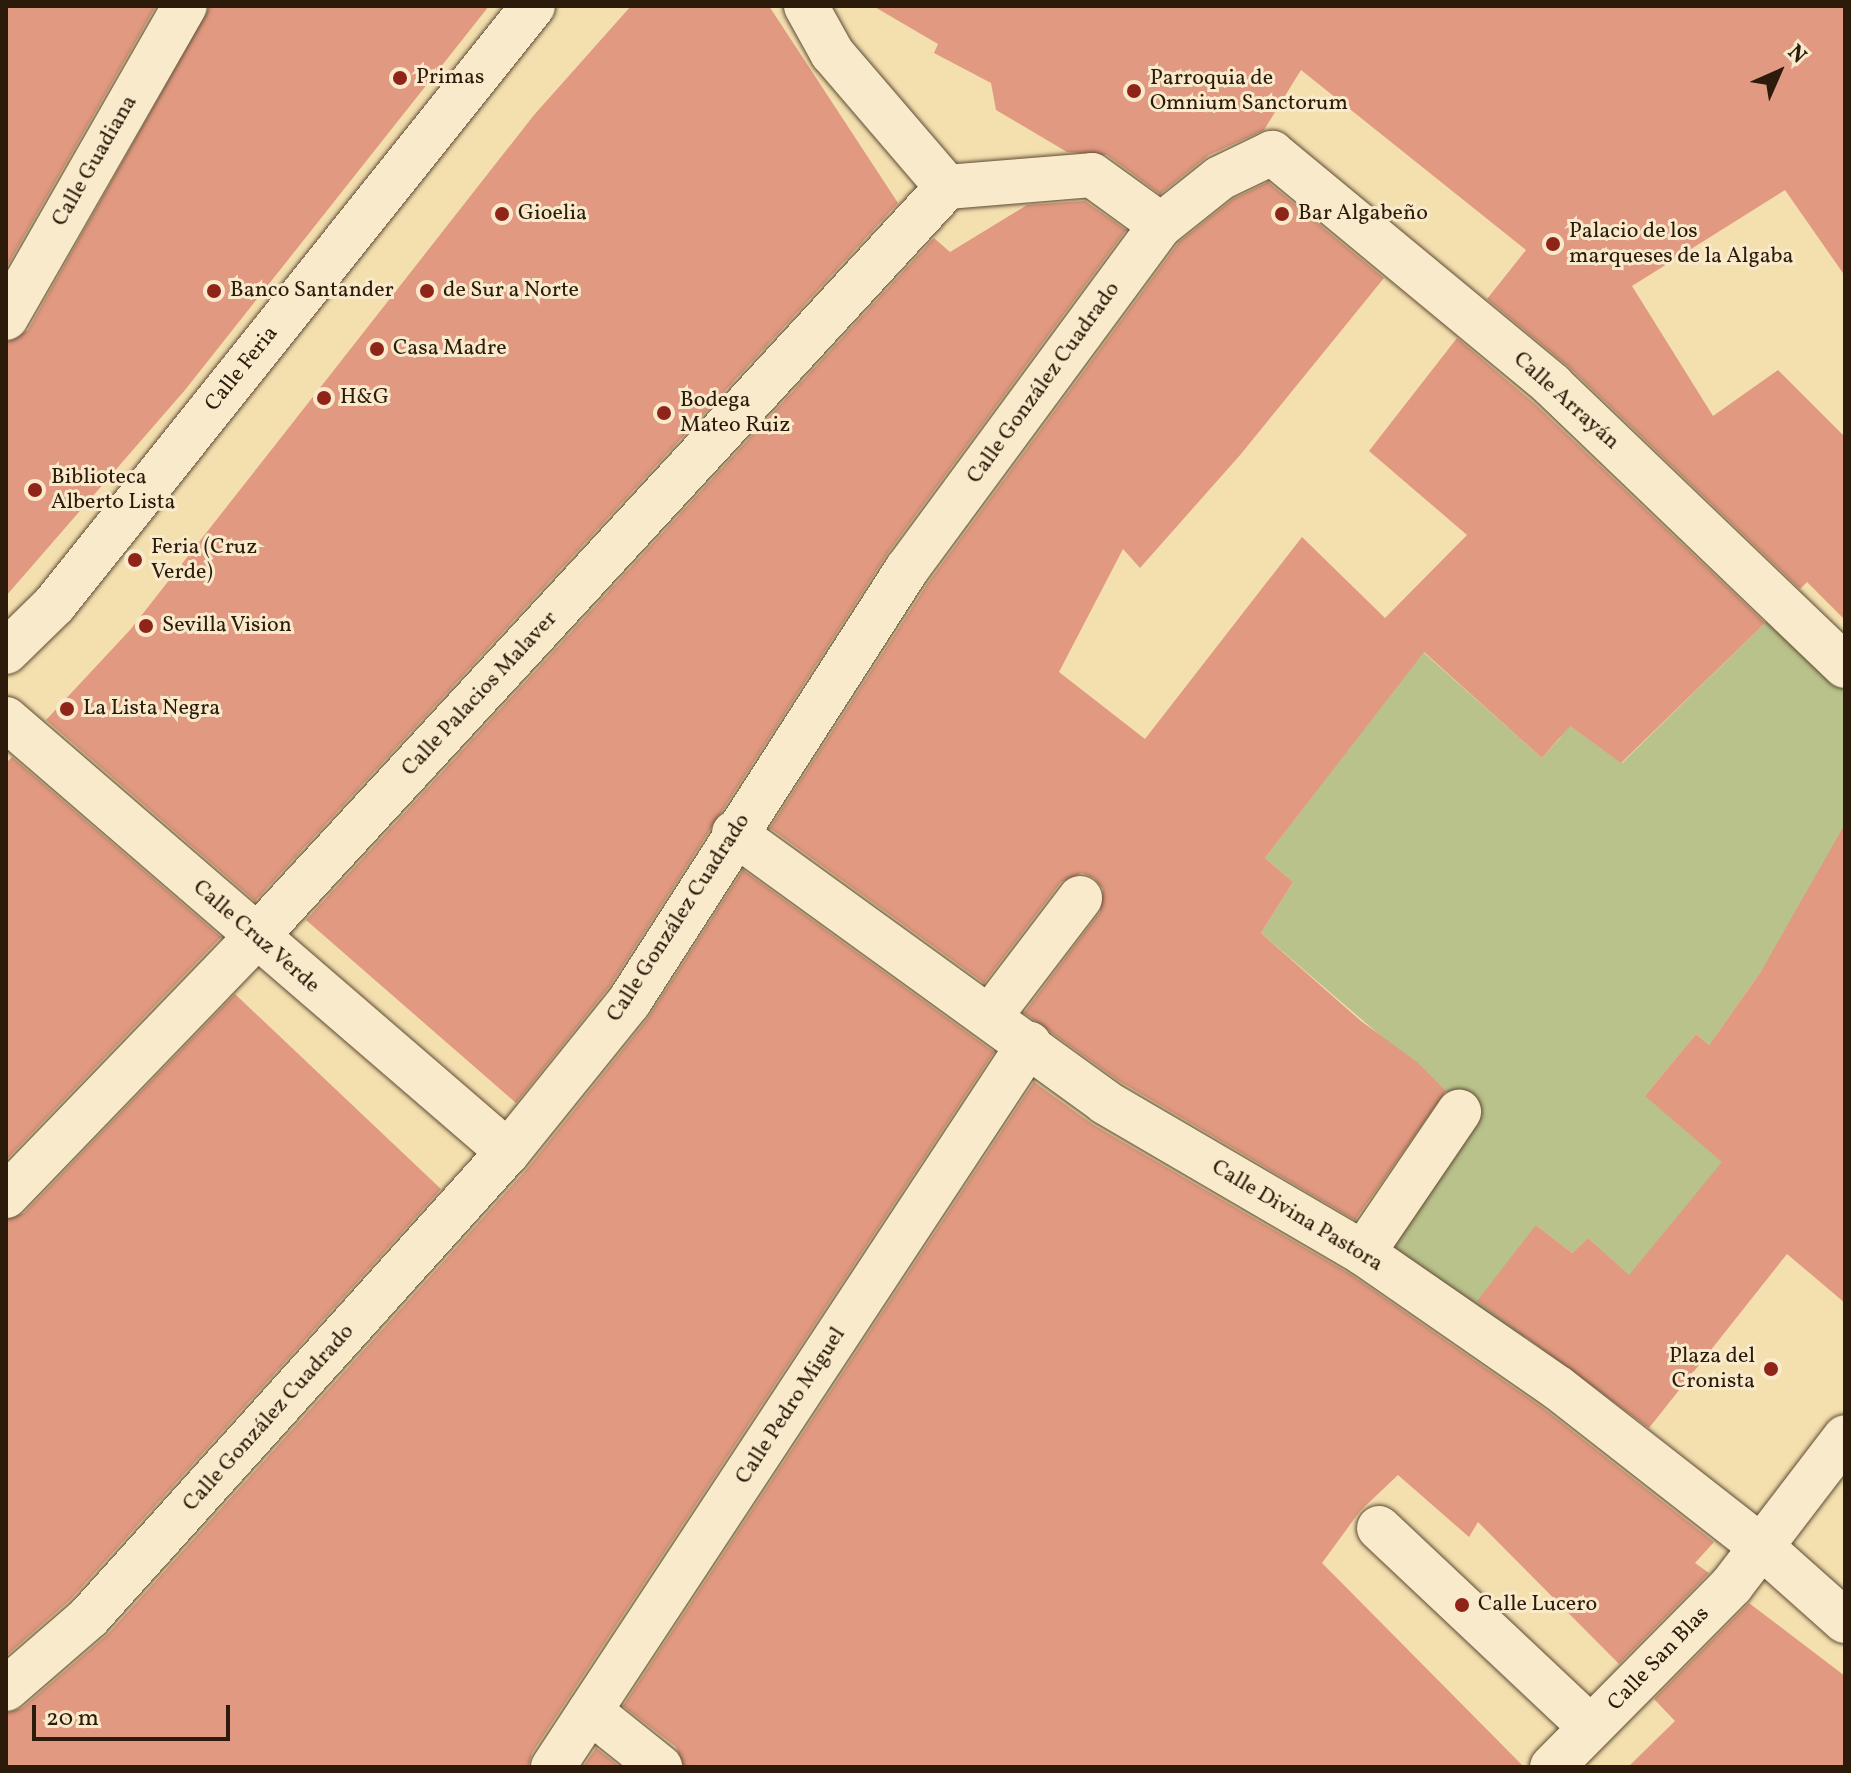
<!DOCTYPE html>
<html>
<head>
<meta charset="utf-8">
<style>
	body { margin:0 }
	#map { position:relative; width:1851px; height:1773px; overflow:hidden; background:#f4dfaf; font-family:Vollkorn,serif }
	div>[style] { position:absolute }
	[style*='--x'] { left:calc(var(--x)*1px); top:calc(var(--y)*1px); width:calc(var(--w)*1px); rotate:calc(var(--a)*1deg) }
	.green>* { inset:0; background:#bac28c }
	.building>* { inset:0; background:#e19981 }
	.roads { filter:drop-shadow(0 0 2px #5e4b33) drop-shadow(0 0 2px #5e4b33) }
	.minor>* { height:44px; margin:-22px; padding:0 22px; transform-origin:22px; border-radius:22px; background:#f8eacb }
	.dots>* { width:22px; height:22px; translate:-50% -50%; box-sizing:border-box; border:4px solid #f8eacb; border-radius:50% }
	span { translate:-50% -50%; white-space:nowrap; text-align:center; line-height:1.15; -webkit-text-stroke:6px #f8eacb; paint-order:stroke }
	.poi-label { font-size:22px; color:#2c1a0a }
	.left { translate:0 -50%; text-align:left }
	.right { translate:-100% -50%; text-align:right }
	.street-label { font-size:22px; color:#2c1a0a }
	.frame { position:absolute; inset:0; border:8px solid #2c1a0a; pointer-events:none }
	.north { position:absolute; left:1739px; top:32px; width:80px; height:80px; -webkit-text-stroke:6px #f8eacb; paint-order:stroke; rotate:45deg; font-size:22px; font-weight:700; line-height:32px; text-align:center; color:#2c1a0a }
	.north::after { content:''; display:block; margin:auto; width:28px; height:36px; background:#2c1a0a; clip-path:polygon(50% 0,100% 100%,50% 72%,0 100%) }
	.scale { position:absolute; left:32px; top:1705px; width:198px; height:36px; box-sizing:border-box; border:4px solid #2c1a0a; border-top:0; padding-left:10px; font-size:24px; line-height:28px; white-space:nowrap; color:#2c1a0a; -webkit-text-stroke:6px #f8eacb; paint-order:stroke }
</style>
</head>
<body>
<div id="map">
	<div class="green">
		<i style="clip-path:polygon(1770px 618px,1845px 690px,1845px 832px,1760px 973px,1709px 1045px,1696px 1034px,1645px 1096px,1845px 1135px,1612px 1323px,1625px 1272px,1588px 1238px,1572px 1253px,1536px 1225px,1557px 1295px,1522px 1341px,1379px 1248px,1453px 1098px,1261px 933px,1293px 882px,1265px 858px,1423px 652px,1542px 758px,1561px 737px,1556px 716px,1622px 763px)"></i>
	</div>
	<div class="building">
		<i style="clip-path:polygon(6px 6px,156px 6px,6px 268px)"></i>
		<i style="clip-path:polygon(210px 6px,489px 6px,185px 390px,6px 596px,6px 343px,28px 330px)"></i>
		<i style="clip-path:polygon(631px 6px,769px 6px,898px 203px,255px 901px,46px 720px,130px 630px,534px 115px)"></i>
		<i style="clip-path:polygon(873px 6px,1845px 6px,1845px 276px,1785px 190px,1632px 286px,1713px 416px,1778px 370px,1845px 437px,1845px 620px,1807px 582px,1800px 589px,1569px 367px,1487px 299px,1526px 250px,1301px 70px,1264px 130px,1209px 155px,1160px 194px,1107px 155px,1067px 152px,996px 110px,991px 83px,934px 53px,938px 44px)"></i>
		<i style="clip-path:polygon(1268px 182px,1384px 278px,1241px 454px,1140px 568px,1123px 549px,1059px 672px,1145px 739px,1302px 537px,1385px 618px,1467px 535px,1369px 451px,1457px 338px,1535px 404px,1765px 623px,1621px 763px,1570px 726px,1542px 758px,1424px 652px,1265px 858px,1293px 882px,1261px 933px,1361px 1021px,1417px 1062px,1446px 1091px,1355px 1220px,1119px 1081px,1024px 1013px,1100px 912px,1103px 889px,1094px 878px,1082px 873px,1061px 882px,984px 983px,770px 828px,928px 583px,1179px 242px,1233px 199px)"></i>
		<i style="clip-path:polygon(1085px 201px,1126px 230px,887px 554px,609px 987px,516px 1103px,306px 920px,934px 238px,950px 252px,1027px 205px)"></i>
		<i style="clip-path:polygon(12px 757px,221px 937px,6px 1160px,6px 763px)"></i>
		<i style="clip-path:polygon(1845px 824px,1845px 1303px,1787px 1254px,1649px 1428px,1477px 1301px,1536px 1225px,1572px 1253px,1588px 1238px,1629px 1275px,1722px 1162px,1645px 1096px,1696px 1034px,1709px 1045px,1760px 973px)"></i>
		<i style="clip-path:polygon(743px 870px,994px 1052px,532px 1753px,528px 1767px,6px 1767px,6px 1713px,22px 1708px,108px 1634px,527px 1169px,648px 1018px)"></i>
		<i style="clip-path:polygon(235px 994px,441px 1189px,71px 1599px,6px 1656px,6px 1220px,24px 1213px)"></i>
		<i style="clip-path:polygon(1034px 1082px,1092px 1124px,1350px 1274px,1543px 1408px,1714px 1542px,1695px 1563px,1709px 1573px,1619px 1664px,1478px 1522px,1469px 1537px,1398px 1475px,1360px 1511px,1322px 1563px,1524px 1767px,684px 1767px,676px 1747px,623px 1706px)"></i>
		<i style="clip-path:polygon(1749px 1603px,1845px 1676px,1845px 1767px,1628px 1767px,1675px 1721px,1654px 1699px)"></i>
		<i style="clip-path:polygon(596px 1748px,620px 1767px,583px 1767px)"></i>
	</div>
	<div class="roads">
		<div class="minor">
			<i style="--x:806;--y:6;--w:54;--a:61"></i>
			<i style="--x:832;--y:53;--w:177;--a:49.4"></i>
			<i style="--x:947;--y:187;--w:145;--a:-4.7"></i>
			<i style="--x:1092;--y:175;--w:85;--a:35.9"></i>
			<i style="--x:6;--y:318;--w:360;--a:-60.2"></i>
			<i style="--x:6;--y:652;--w:67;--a:-44.4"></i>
			<i style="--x:54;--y:605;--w:767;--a:-51.35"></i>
			<i style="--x:6;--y:719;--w:663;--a:40.78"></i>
			<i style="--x:734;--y:833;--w:458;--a:35.9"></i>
			<i style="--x:1105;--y:1102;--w:299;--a:30.3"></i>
			<i style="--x:1363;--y:1253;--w:237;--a:34.7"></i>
			<i style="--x:1558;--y:1388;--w:260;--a:38"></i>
			<i style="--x:1763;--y:1548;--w:110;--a:41.7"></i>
			<i style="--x:991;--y:1015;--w:147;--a:-52.7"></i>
			<i style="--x:6;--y:1196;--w:359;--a:-46"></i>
			<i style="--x:255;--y:938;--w:1021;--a:-47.34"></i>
			<i style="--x:1363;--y:1253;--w:171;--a:-55.8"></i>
			<i style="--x:1379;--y:1528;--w:291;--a:43.3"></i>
			<i style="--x:6;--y:1689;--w:110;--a:-40.9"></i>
			<i style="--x:89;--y:1617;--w:626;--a:-47.98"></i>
			<i style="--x:508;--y:1152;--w:193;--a:-51.1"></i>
			<i style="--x:629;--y:1002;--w:515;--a:-57.3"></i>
			<i style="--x:907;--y:569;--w:428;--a:-53.6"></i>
			<i style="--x:1161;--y:225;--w:75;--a:-38.5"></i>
			<i style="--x:1220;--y:178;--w:58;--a:-25.7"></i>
			<i style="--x:1272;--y:153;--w:364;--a:39.6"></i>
			<i style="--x:1552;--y:385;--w:406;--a:43.8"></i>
			<i style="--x:590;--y:1711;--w:90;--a:38.7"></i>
			<i style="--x:553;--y:1767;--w:866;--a:-56.64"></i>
			<i style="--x:1552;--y:1767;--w:256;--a:-45.3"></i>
			<i style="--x:1732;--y:1585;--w:186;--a:-52.6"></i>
		</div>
	</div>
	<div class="dots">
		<i style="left:400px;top:78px;background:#8f2418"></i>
		<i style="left:1134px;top:91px;background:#8f2418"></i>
		<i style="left:502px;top:214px;background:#8f2418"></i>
		<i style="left:1282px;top:214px;background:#8f2418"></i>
		<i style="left:1553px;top:244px;background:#8f2418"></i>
		<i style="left:214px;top:291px;background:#8f2418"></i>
		<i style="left:427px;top:291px;background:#8f2418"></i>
		<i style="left:377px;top:349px;background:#8f2418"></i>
		<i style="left:324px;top:398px;background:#8f2418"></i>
		<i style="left:664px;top:413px;background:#8f2418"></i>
		<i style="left:35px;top:490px;background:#8f2418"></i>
		<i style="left:135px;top:560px;background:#8f2418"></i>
		<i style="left:146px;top:626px;background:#8f2418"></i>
		<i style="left:67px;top:709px;background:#8f2418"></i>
		<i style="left:1771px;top:1369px;background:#8f2418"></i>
		<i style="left:1462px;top:1605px;background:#8f2418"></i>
	</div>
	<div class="poi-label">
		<span class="left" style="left:416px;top:78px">Primas</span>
		<span class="left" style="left:1150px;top:91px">Parroquia de<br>Omnium Sanctorum</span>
		<span class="left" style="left:518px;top:214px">Gioelia</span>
		<span class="left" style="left:1298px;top:214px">Bar Algabeño</span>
		<span class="left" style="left:1569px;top:244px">Palacio de los<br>marqueses de la Algaba</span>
		<span class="left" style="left:230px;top:291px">Banco Santander</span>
		<span class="left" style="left:443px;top:291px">de Sur a Norte</span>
		<span class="left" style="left:393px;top:349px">Casa Madre</span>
		<span class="left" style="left:340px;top:398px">H&amp;G</span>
		<span class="left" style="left:680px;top:413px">Bodega<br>Mateo Ruiz</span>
		<span class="left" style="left:51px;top:490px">Biblioteca<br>Alberto Lista</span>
		<span class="left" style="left:151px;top:560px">Feria (Cruz<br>Verde)</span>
		<span class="left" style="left:162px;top:626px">Sevilla Vision</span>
		<span class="left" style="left:83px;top:709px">La Lista Negra</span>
		<span class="right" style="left:1755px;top:1369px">Plaza del<br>Cronista</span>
		<span class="left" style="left:1478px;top:1605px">Calle Lucero</span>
	</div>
	<div class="street-label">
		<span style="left:95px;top:161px;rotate:-60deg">Calle Guadiana</span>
		<span style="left:242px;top:369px;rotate:-51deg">Calle Feria</span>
		<span style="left:1044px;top:383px;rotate:-54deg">Calle González Cuadrado</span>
		<span style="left:1566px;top:401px;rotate:42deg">Calle Arrayán</span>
		<span style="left:480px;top:694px;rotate:-47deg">Calle Palacios Malaver</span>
		<span style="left:679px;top:918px;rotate:-57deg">Calle González Cuadrado</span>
		<span style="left:256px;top:937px;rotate:41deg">Calle Cruz Verde</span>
		<span style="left:1297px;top:1216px;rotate:31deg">Calle Divina Pastora</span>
		<span style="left:791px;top:1406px;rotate:-57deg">Calle Pedro Miguel</span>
		<span style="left:269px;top:1418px;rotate:-48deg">Calle González Cuadrado</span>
		<span style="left:1659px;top:1659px;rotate:-46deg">Calle San Blas</span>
	</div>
	<div class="frame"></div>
	<div class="north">N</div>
	<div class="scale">20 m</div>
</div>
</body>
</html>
